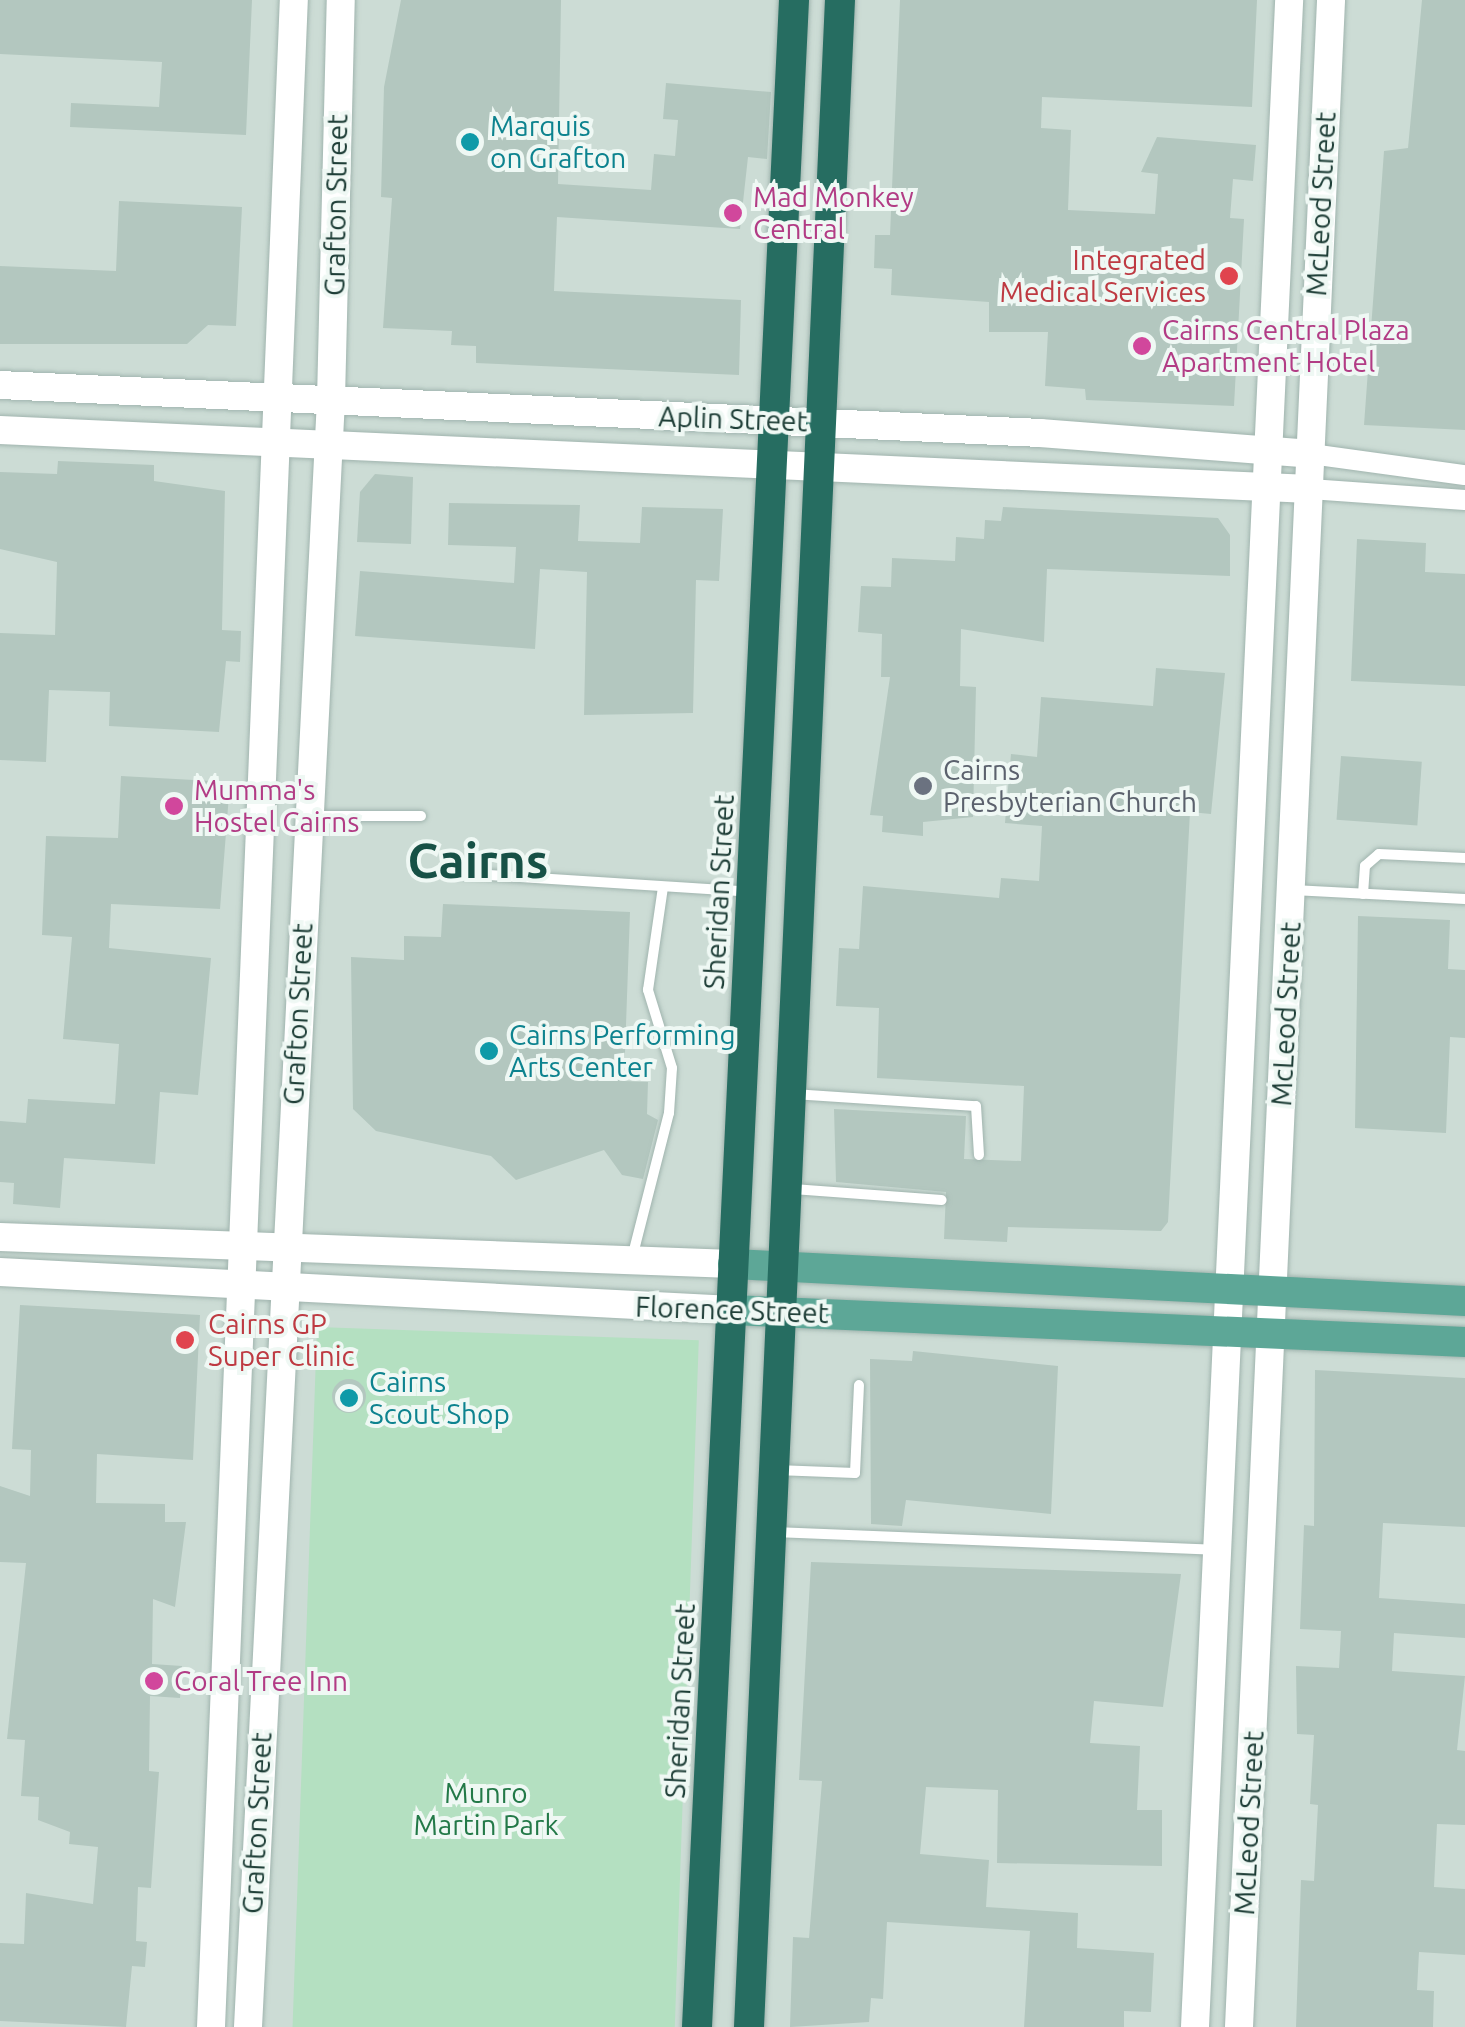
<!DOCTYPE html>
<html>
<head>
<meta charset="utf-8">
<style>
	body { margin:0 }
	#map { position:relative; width:1465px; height:2027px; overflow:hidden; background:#deece6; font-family:Ubuntu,sans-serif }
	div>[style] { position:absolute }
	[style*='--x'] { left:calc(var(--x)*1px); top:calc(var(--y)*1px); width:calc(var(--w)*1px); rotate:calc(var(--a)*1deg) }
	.built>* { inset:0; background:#ccdcd5; transform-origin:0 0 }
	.green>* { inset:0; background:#b4e0c1; transform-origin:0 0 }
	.building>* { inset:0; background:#b3c7bf; transform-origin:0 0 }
	.round { border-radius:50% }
	.roads { filter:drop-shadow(0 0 2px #a0b4ae) drop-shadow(0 0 2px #a0b4ae) }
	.lane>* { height:10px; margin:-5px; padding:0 5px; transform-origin:5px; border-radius:5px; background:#fff }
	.street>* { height:20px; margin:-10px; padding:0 10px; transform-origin:10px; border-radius:10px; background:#fff }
	.secondary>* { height:28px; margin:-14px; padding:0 14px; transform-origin:14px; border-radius:14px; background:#fff }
	.primary>* { height:30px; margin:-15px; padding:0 15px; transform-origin:15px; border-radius:15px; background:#5da797 }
	.highway>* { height:30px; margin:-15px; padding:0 15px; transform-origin:15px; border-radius:15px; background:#266d61 }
	.dots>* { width:28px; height:28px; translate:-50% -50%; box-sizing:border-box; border:5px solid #eff8f4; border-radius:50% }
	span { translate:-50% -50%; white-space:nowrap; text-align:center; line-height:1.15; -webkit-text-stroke:8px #eff8f4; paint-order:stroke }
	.culture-label { font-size:28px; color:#0d838f }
	.left { translate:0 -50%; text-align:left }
	.hotel-label { font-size:28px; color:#b23c85 }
	.street-label { font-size:28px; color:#1d3d36 }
	.health-label { font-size:28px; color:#be3a42 }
	.right { translate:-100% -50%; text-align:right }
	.worship-label { font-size:28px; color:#5b616d }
	.park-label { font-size:28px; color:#237948 }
	.town-label { font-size:48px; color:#175146; font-weight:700 }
</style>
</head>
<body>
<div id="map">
	<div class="built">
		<i style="left:0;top:0;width:1465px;height:2027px"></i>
	</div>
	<div class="green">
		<i style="left:317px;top:1327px;width:382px;height:701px;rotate:2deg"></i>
	</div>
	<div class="building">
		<i style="clip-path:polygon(0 0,252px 0,246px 135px,70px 127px,71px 103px,159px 107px,162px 62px,0 54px)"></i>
		<i style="clip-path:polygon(401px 0,561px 0,558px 184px,651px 190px,654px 154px,675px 156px,678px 120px,663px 119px,666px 83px,771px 92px,767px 159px,748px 157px,740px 229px,557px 217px,554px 291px,741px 300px,739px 375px,476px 363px,476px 346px,451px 345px,452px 331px,383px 328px,392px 198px,381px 197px,384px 87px)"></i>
		<i style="clip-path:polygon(900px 0,1257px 0,1252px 107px,1042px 97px,1041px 128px,1071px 130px,1068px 210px,1155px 214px,1158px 174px,1141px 172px,1157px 137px,1256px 145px,1253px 181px,1233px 179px,1230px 218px,1244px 219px,1234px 406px,1086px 400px,1085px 389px,1045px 386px,1048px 332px,989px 332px,989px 302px,891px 295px,892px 269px,874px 268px,875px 235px,890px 235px)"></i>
		<i style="clip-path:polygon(1422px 0,1465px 0,1465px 430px,1364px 425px,1384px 151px,1408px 148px)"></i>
		<i style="clip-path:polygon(119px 201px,242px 207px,236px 326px,208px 325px,187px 344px,0 344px,0 266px,116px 271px)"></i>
		<i style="clip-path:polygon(58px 461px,154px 465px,154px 481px,225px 491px,222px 630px,241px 631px,240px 662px,226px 661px,219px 732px,109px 726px,110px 692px,49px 690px,46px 762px,0 760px,0 633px,55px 635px,57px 562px,0 549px,0 472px,57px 474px)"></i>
		<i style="clip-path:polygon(375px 474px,413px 477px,411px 544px,357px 542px,360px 492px)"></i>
		<i style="clip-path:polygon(449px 503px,580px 505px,578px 541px,640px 543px,642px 507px,723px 509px,719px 581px,696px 580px,693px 713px,584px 715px,587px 572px,540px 569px,535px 649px,355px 636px,360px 571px,514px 583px,516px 547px,448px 545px)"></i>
		<i style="clip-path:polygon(1003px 507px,1218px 518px,1230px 535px,1230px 576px,1047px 569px,1044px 642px,961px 629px,960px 686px,976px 687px,973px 817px,923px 822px,923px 836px,882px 832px,883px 816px,870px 815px,890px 677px,881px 677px,882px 634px,858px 632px,861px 586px,891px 587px,892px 558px,955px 561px,956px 537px,984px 539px,985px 520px,1001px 521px)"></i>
		<i style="clip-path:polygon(1357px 539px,1426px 543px,1425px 572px,1465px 574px,1465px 686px,1351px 681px)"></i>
		<i style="clip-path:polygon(1156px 668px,1225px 673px,1211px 814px,1190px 812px,1168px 1222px,1161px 1231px,1008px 1227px,1007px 1242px,944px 1239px,946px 1192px,836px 1182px,834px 1109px,966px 1116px,964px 1159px,1021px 1161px,1024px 1086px,877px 1078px,879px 1008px,836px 1006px,839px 948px,859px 949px,863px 886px,999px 898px,1001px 878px,1039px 881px,1042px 826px,1005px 823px,1011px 754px,1037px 757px,1041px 697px,1153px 706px)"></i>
		<i style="left:1341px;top:756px;width:81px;height:64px;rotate:4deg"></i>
		<i style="clip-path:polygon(121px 776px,230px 782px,220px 909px,111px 904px,109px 948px,211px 958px,198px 1095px,160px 1092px,155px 1164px,64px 1158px,60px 1208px,13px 1204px,14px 1183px,0 1182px,0 1121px,26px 1123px,28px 1099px,115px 1104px,119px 1044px,63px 1039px,72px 937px,42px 935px,46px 836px,118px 838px)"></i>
		<i style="clip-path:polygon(443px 904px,630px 912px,624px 1081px,648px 1082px,647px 1114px,658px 1120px,643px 1179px,622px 1175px,604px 1150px,516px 1180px,491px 1156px,376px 1131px,353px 1109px,351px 957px,404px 960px,404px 936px,441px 937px)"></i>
		<i style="clip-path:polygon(1358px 916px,1450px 920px,1448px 969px,1465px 970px,1465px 1038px,1450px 1037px,1446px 1133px,1355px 1128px)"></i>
		<i style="clip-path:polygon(20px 1305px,200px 1315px,193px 1460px,97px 1454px,96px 1503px,165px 1504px,165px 1522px,186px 1522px,175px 1607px,153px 1599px,152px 1664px,182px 1666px,180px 1698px,150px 1696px,149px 1771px,159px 1772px,151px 1888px,138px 1887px,136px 1941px,147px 1942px,145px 1967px,132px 1966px,126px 2027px,0 2021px,0 1943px,24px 1944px,26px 1893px,93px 1904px,98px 1847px,69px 1844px,70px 1832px,38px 1820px,39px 1797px,21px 1796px,25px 1740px,7px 1739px,26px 1563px,0 1562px,0 1486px,30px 1496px,31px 1450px,12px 1449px)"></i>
		<i style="clip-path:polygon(913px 1351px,1058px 1366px,1051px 1514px,906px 1500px,902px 1526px,871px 1524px,870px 1359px,912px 1361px)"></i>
		<i style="clip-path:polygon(1315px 1370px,1465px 1378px,1465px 1527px,1383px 1523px,1379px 1598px,1465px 1604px,1465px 1638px,1394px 1633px,1392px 1671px,1465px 1676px,1457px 1750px,1465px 1751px,1465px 1825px,1437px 1824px,1434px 1887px,1465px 1889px,1465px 1955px,1419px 1952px,1417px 1990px,1434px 1991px,1433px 2027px,1296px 2027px,1301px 1880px,1314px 1881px,1318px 1805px,1310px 1804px,1314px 1735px,1297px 1734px,1296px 1666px,1339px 1668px,1341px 1631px,1300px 1629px,1304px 1525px,1314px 1526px)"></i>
		<i class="round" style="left:332px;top:1379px;width:34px;height:34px"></i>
		<i style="clip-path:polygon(811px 1562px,1181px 1574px,1163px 1707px,1094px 1701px,1090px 1743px,1140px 1746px,1137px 1810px,1162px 1810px,1162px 1866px,997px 1863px,998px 1790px,926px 1787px,920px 1854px,989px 1860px,986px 1907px,1078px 1913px,1077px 1948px,1154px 1953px,1151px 2012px,1124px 2011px,1124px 2027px,1024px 2027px,1030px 1931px,887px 1922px,883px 1999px,871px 1998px,869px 2022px,790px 2027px,793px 1937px,809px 1938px,822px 1781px,799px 1780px)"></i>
	</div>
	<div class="roads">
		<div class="lane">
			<i style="--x:314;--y:816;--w:107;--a:0"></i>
			<i style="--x:459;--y:873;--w:291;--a:3.7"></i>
			<i style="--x:1293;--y:890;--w:172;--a:3"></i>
			<i style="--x:1363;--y:894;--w:28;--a:-86"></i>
			<i style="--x:1365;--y:866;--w:18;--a:-41"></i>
			<i style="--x:1379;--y:854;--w:86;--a:2.7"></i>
			<i style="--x:793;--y:1094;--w:183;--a:3.8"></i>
			<i style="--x:976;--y:1106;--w:49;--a:86.5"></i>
			<i style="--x:793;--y:1189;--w:149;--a:4.2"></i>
			<i style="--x:632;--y:1258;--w:150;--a:-75.7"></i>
			<i style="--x:669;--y:1113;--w:45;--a:-86.2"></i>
			<i style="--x:672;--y:1068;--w:82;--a:-107.1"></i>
			<i style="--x:648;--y:990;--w:104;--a:-81.7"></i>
			<i style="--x:776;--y:1470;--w:79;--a:2.2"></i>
			<i style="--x:855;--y:1473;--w:88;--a:-87.4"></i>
			<i style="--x:773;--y:1532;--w:443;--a:2.3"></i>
		</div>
		<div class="street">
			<i style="--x:1311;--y:454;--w:155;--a:7.8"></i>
			<i style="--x:1310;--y:489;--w:155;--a:4.1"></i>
		</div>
		<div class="secondary">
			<i style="--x:0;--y:385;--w:1041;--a:2.64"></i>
			<i style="--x:1040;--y:433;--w:272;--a:4.4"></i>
			<i style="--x:0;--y:430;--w:1311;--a:2.58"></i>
			<i style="--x:0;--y:1237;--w:733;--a:2.11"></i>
			<i style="--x:0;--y:1272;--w:733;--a:2.97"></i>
			<i style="--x:211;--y:2027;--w:2029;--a:-87.66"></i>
			<i style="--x:248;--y:2027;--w:1630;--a:-87.08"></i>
			<i style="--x:331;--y:399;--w:399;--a:-88.6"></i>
			<i style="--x:1195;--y:2027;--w:2029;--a:-87.34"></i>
			<i style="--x:1239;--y:2027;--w:2029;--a:-87.4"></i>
		</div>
		<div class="primary">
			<i style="--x:733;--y:1264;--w:733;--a:2.89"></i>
			<i style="--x:732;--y:1310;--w:734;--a:2.5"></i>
		</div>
		<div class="highway">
			<i style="--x:697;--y:2027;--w:2029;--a:-87.26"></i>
			<i style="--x:749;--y:2027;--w:2029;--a:-87.43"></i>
		</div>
	</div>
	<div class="dots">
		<i style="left:470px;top:142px;background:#0f9aa8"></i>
		<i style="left:733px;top:213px;background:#d1479c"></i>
		<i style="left:1229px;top:276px;background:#e0444e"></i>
		<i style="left:1142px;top:346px;background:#d1479c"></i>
		<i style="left:923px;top:786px;background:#6b7280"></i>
		<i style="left:174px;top:806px;background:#d1479c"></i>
		<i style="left:489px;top:1051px;background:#0f9aa8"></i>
		<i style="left:185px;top:1340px;background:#e0444e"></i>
		<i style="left:349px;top:1398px;background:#0f9aa8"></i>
		<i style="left:154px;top:1681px;background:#d1479c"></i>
	</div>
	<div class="culture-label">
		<span class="left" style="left:490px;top:142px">Marquis<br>on Grafton</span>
		<span class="left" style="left:509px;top:1051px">Cairns Performing<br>Arts Center</span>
		<span class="left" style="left:369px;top:1398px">Cairns<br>Scout Shop</span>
	</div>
	<div class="hotel-label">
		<span class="left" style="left:753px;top:213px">Mad Monkey<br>Central</span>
		<span class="left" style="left:1162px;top:346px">Cairns Central Plaza<br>Apartment Hotel</span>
		<span class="left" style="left:194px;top:806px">Mumma's<br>Hostel Cairns</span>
		<span class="left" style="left:174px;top:1681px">Coral Tree Inn</span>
	</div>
	<div class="street-label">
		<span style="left:1321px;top:204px;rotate:-87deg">McLeod Street</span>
		<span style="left:336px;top:205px;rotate:-89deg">Grafton Street</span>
		<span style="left:733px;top:419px;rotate:2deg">Aplin Street</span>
		<span style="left:719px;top:892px;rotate:-87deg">Sheridan Street</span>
		<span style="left:298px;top:1014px;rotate:-87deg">Grafton Street</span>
		<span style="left:1286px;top:1014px;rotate:-87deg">McLeod Street</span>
		<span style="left:732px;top:1310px;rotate:2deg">Florence Street</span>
		<span style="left:680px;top:1701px;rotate:-87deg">Sheridan Street</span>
		<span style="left:257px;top:1823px;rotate:-87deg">Grafton Street</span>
		<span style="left:1249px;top:1823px;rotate:-87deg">McLeod Street</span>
	</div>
	<div class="health-label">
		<span class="right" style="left:1206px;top:276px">Integrated<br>Medical Services</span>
		<span class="left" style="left:208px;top:1340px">Cairns GP<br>Super Clinic</span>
	</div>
	<div class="worship-label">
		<span class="left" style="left:943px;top:786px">Cairns<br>Presbyterian Church</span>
	</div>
	<div class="park-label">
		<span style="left:486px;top:1809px">Munro<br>Martin Park</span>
	</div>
	<div class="town-label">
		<span style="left:478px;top:861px">Cairns</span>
	</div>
</div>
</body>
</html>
